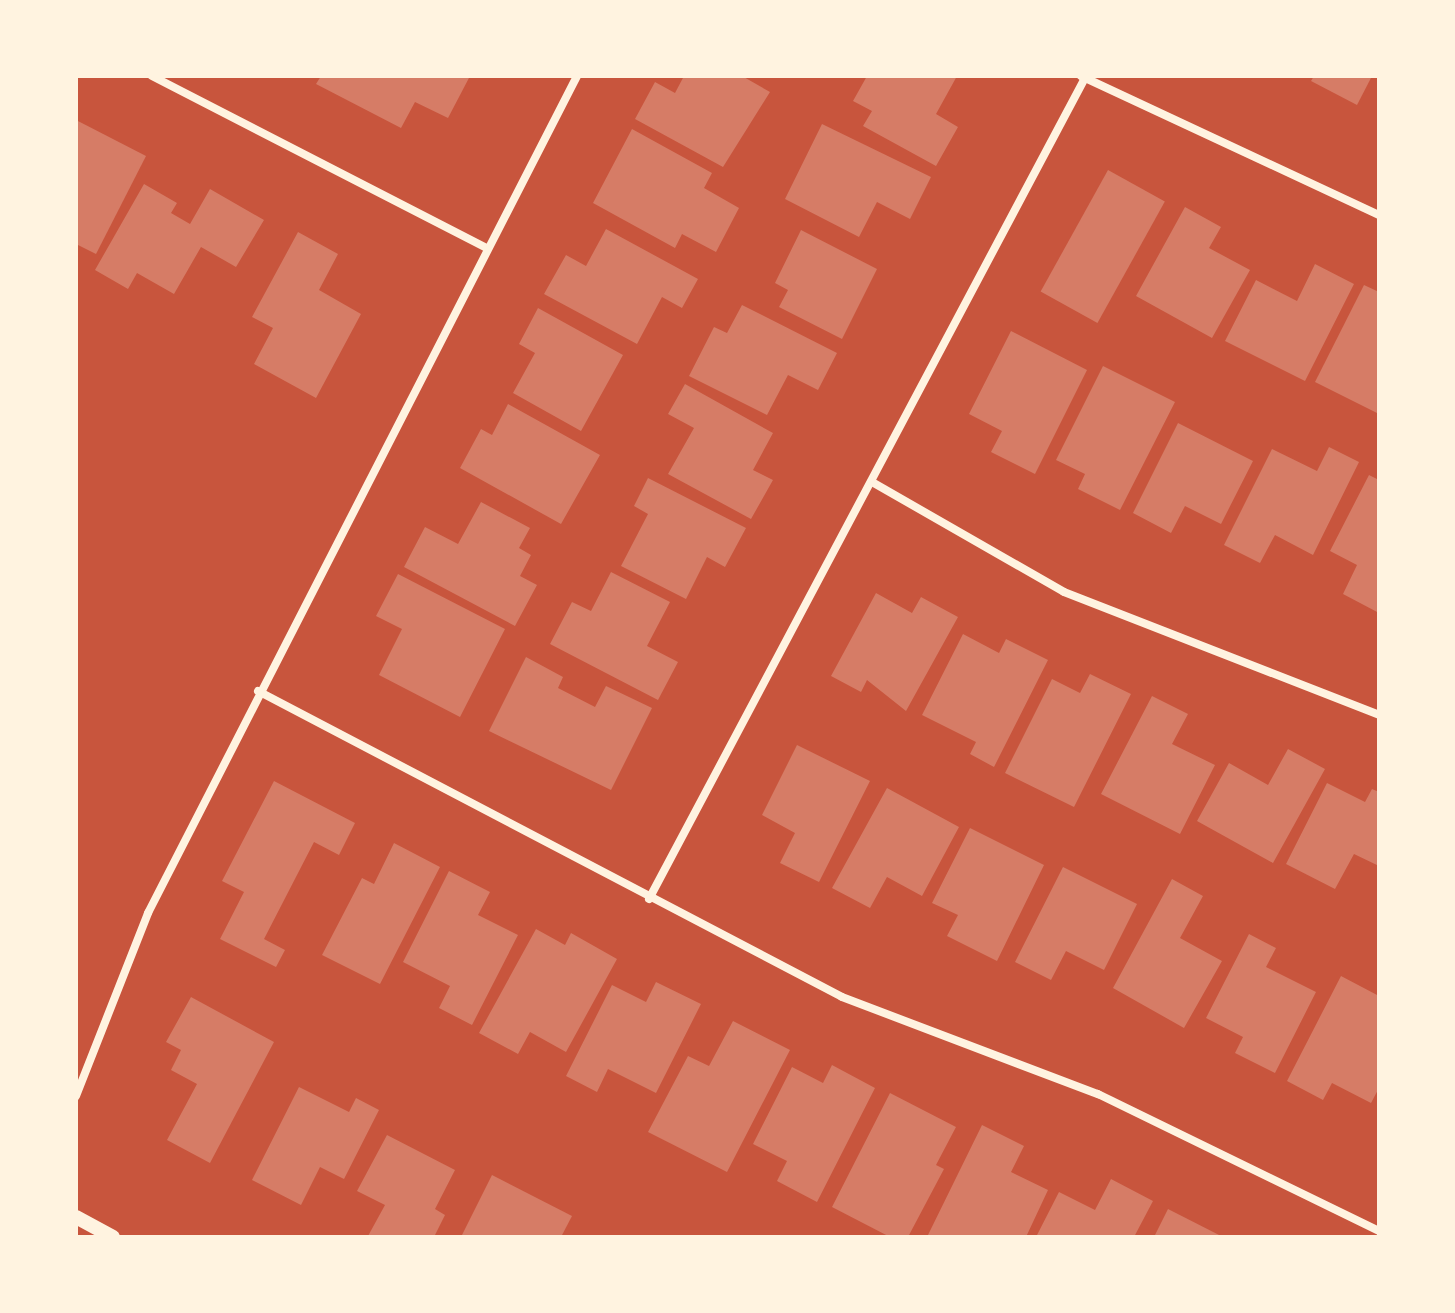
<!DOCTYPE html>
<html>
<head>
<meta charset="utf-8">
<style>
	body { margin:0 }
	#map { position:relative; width:1455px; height:1313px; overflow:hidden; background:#c8553d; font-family:Karla,sans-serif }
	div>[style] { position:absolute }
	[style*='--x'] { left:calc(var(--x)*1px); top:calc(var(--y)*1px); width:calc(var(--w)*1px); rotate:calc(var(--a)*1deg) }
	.building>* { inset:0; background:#d67c66; transform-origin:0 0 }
	.minor>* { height:8px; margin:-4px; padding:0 4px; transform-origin:4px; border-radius:4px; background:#fff3e0 }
	.tertiary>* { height:14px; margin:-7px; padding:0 7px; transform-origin:7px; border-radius:7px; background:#fff3e0 }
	span { translate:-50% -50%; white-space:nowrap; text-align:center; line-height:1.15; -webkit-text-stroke:8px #fff3e0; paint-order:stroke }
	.frame { position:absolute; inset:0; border:78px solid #fff3e0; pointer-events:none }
</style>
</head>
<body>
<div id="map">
	<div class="building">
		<i style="clip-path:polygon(321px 76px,470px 76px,448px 118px,415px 102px,401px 128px,316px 84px)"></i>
		<i style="clip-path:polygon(684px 76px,742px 76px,770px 92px,723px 167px,635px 119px,655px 82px,675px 93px)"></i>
		<i style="clip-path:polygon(867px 76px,957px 76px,936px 114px,958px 127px,936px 166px,863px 126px,872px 111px,853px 101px)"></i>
		<i style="clip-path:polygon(1314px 76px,1372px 76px,1357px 105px,1311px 81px)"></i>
		<i style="clip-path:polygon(76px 120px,146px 156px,96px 254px,76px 244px)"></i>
		<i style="clip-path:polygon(822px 124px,931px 177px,910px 219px,877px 202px,859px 237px,785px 199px)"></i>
		<i style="clip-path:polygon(632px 129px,712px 173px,704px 188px,739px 208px,716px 252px,682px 234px,675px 248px,593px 203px)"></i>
		<i style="left:1108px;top:170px;width:65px;height:139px;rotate:29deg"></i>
		<i style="clip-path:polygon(144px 184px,177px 203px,171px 213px,190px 224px,210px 189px,264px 220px,236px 267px,201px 247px,174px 294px,137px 273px,128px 289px,95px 270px)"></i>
		<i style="clip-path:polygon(1185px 207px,1221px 227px,1209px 248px,1250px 270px,1212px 338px,1136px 296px)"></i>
		<i style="clip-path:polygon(606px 229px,698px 279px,682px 308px,662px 297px,637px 344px,544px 294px,566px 255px,586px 266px)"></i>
		<i style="clip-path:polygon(801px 230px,877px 269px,842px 339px,779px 307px,788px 290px,775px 283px)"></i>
		<i style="clip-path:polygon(298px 232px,338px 254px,319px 290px,361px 314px,316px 398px,254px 364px,273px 328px,252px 317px)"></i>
		<i style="clip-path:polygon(1315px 264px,1354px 284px,1305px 381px,1225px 341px,1256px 280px,1297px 301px)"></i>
		<i style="clip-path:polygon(1364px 285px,1379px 292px,1379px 414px,1315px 382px)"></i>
		<i style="clip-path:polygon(742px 305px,837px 353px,818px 390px,788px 375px,767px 415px,689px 376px,714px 327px,727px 333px)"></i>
		<i style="clip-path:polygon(538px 308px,623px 355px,581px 431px,513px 393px,535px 353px,519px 344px)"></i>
		<i style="clip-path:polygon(1011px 331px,1087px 370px,1035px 474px,991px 452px,1002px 431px,969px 414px)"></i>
		<i style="clip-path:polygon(1103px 366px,1175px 402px,1120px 510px,1078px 489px,1085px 474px,1056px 460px)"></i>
		<i style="clip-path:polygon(685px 384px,773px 433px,753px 470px,773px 480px,751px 519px,668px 474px,694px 428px,668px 414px)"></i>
		<i style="clip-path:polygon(508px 404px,600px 455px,561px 524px,460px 468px,481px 429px,492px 435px)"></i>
		<i style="clip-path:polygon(1178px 423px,1253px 461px,1221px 524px,1185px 506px,1171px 533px,1133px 513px)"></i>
		<i style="clip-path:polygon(1329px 447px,1359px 462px,1313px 555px,1275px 535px,1260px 563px,1224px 545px,1272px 449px,1317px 471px)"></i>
		<i style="clip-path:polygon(1369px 475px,1379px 480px,1379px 613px,1343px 594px,1357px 565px,1330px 551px)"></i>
		<i style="clip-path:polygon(648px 478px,746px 528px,725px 567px,707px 557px,686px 599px,621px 566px,648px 514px,634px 506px)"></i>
		<i style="clip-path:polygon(481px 502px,530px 528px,519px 548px,531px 555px,520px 576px,537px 585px,515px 626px,404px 567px,425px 527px,458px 544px)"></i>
		<i style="clip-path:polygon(611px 572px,670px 602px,647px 646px,678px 662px,658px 700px,550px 644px,572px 602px,591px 611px)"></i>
		<i style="clip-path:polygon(398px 574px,505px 629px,460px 717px,379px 675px,402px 629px,376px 616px)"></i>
		<i style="clip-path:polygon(876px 593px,912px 613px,921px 597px,958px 617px,906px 711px,867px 680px,861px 692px,831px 676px)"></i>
		<i style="clip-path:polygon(963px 634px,999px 653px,1006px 639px,1048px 660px,994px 767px,970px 754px,976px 742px,922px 715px)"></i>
		<i style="clip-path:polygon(526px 657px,563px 677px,558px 688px,595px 707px,606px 686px,652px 708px,611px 790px,489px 731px)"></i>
		<i style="clip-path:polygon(1090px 674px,1131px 694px,1074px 807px,1005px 773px,1052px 679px,1080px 693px)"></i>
		<i style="clip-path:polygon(1152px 696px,1188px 714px,1172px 744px,1215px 765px,1180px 834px,1101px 794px)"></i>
		<i style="clip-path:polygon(797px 745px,870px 781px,819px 882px,780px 863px,795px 833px,762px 815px)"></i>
		<i style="clip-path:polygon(1288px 749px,1325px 769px,1273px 863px,1197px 821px,1229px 763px,1268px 785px)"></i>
		<i style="clip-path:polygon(274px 781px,355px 823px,339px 855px,314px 842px,264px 939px,285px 950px,276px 967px,220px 939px,244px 892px,222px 881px)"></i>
		<i style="clip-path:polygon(1327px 783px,1365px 802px,1372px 789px,1379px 792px,1379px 866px,1354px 854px,1335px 889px,1286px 864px)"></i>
		<i style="clip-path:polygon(887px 788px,959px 827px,922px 896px,887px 877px,870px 908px,832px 888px)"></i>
		<i style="clip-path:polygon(970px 828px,1044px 865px,997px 961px,947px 936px,958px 915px,932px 903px)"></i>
		<i style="clip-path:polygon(394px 843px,440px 867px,380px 984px,322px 955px,362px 878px,374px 884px)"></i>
		<i style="clip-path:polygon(1063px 867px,1137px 904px,1104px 970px,1066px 951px,1051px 980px,1015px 962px)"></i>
		<i style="clip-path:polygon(449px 871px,490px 892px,478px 915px,518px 935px,472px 1025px,439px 1008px,450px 986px,403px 962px)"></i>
		<i style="clip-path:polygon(1172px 879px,1203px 896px,1180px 938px,1222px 961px,1184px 1028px,1113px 988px)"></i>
		<i style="clip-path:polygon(536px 929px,565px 945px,571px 933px,617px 959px,566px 1052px,530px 1032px,518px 1054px,479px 1033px)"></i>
		<i style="clip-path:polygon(1249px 934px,1276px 948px,1266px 967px,1316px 992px,1275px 1073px,1235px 1053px,1243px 1037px,1206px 1018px)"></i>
		<i style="clip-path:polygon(1341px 976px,1379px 996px,1379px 1088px,1371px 1103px,1332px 1083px,1323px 1100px,1287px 1081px)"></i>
		<i style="clip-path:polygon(656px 982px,701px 1004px,656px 1093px,608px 1069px,597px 1092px,566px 1076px,612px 985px,646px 1002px)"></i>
		<i style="clip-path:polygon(191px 997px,274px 1042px,210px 1163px,167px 1140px,197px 1084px,171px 1070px,181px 1050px,166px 1042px)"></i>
		<i style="clip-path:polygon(733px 1021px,790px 1050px,727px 1172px,648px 1132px,688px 1056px,709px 1066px)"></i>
		<i style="clip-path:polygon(832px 1065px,875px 1088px,817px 1202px,777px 1181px,787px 1161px,753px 1144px,792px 1067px,823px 1083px)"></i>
		<i style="clip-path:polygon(299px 1087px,349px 1112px,356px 1098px,379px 1110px,344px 1179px,320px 1167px,301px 1205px,252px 1180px)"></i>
		<i style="clip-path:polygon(890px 1093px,956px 1127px,936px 1165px,944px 1169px,908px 1237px,890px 1237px,832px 1207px)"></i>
		<i style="clip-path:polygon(982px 1125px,1024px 1146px,1011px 1172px,1048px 1190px,1026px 1237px,927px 1237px)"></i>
		<i style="clip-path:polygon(387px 1135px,455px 1170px,435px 1209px,445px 1215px,434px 1237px,368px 1236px,385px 1205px,357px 1191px)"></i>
		<i style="clip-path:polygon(492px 1175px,572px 1216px,561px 1237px,461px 1237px)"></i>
		<i style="clip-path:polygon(1111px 1179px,1153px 1201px,1134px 1237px,1036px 1237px,1059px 1192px,1095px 1210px)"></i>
		<i style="clip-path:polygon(1168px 1209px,1223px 1237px,1154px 1237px)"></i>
	</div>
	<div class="minor">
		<i style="--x:152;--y:76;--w:374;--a:27.2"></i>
		<i style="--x:1081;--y:76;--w:329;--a:25"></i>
		<i style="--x:872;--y:482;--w:221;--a:29.8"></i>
		<i style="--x:1064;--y:592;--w:338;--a:21.3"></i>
		<i style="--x:258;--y:691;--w:659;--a:27.65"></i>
		<i style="--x:842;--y:997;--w:274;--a:20.8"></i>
		<i style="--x:1098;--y:1094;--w:313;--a:26"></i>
		<i style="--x:649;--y:899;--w:930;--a:-62.03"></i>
		<i style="--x:76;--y:1096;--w:197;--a:-68.5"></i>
		<i style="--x:148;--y:913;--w:941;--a:-62.86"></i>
	</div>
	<div class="tertiary">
		<i style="--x:76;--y:1217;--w:42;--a:28.4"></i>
	</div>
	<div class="frame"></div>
</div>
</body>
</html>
